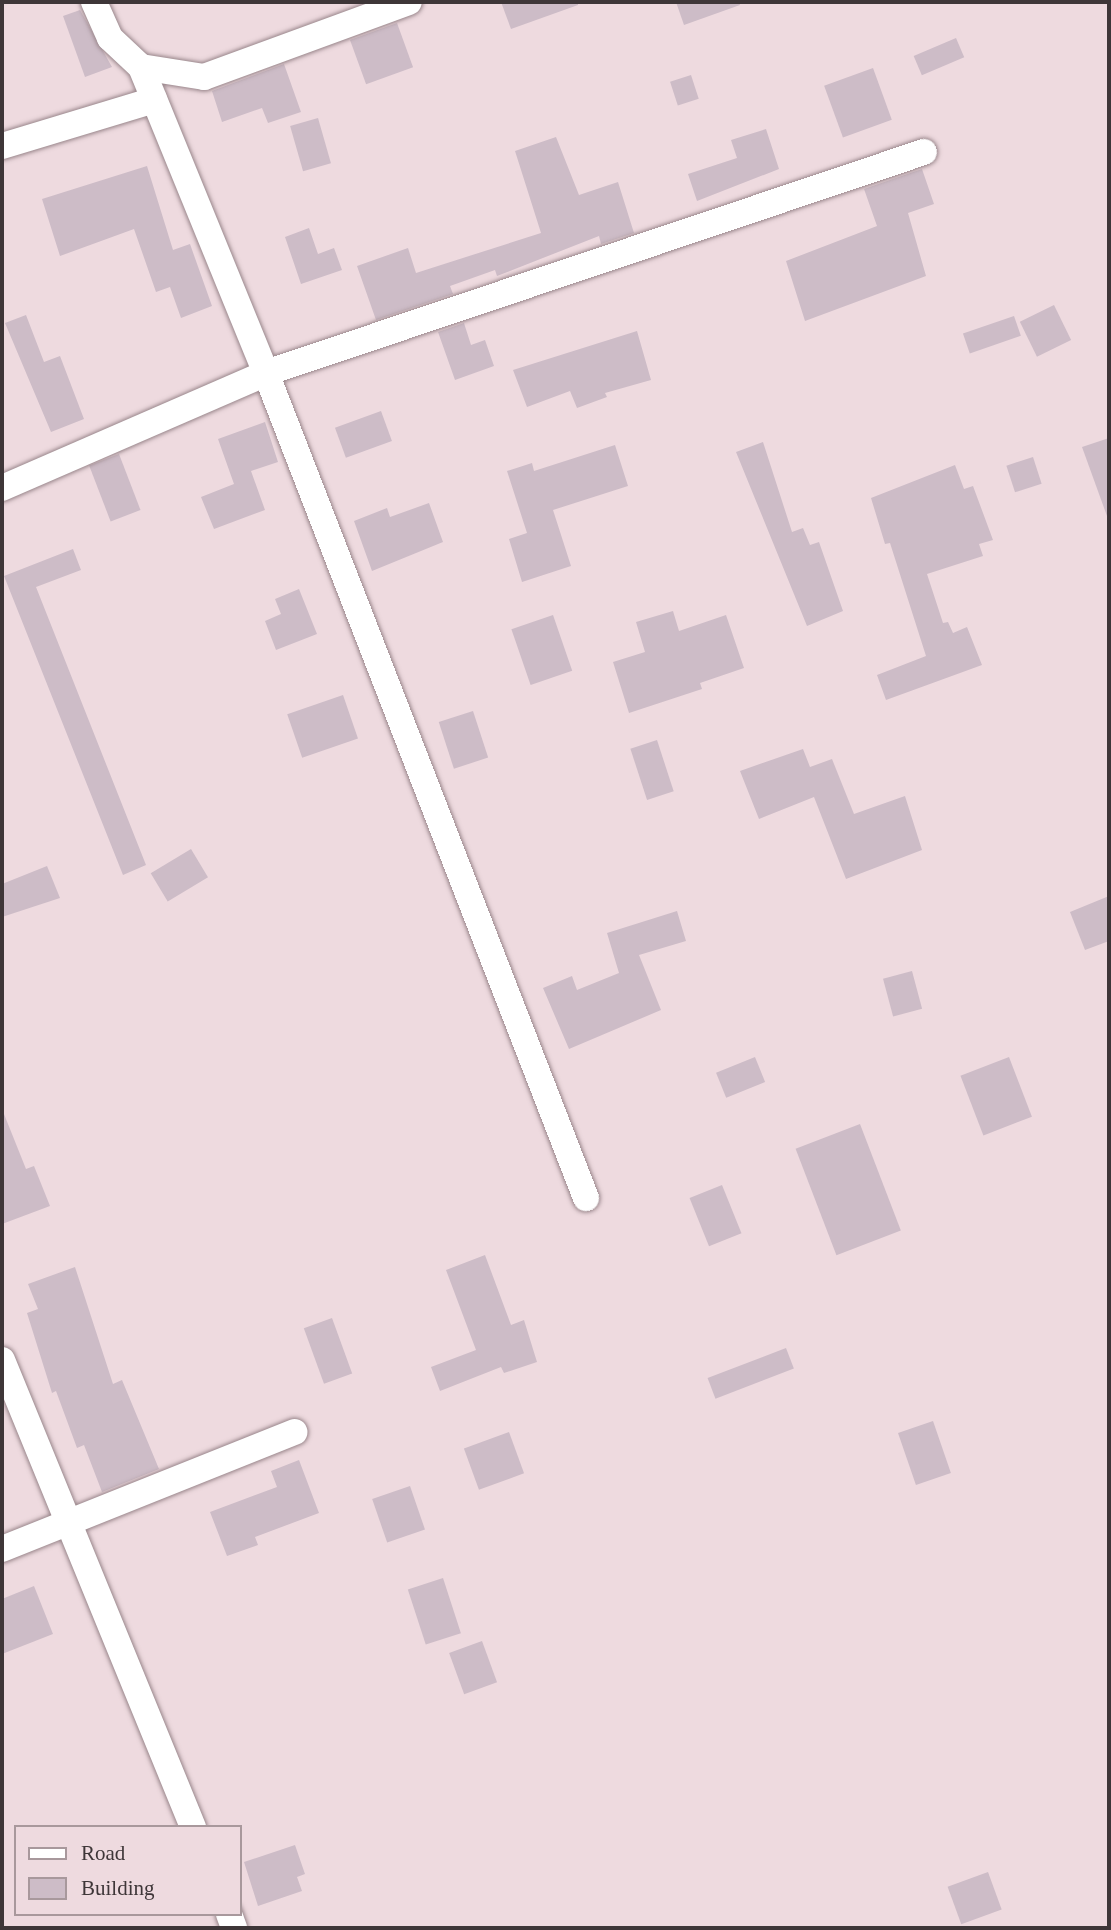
<!DOCTYPE html>
<html>
<head>
<meta charset="utf-8">
<style>
	body { margin:0 }
	#map { position:relative; width:1111px; height:1930px; overflow:hidden; background:#eedadf; font-family:Georgia,serif }
	div>[style] { position:absolute }
	[style*='--x'] { left:calc(var(--x)*1px); top:calc(var(--y)*1px); width:calc(var(--w)*1px); rotate:calc(var(--a)*1deg) }
	.building>* { inset:0; background:#cdbcc7; transform-origin:0 0 }
	.roads { filter:drop-shadow(0 0 2px #99868b) drop-shadow(0 0 2px #99868b) }
	.minor>* { height:26px; margin:-13px; padding:0 13px; transform-origin:13px; border-radius:13px; background:#fff }
	span { translate:-50% -50%; white-space:nowrap; text-align:center; line-height:1.15; -webkit-text-stroke:5px #eedadf; paint-order:stroke }
	.frame { position:absolute; inset:0; border:4px solid #3e3638; pointer-events:none }
	.legend { position:absolute; left:14px; top:1825px; width:228px; height:91px; box-sizing:border-box; background:#eedadf; border:2px solid #a8989c; margin:0; padding:9px 12px; list-style:none; font-size:21px; color:#3e3638 }
	.legend li { display:flex; align-items:center; gap:14px; height:35px }
	.legend b { width:35px; border:2px solid #a8989c }
</style>
</head>
<body>
<div id="map">
	<div class="building">
		<i style="clip-path:polygon(501px 2px,578px 2px,578px 5px,511px 29px)"></i>
		<i style="clip-path:polygon(676px 2px,739px 2px,740px 5px,684px 25px)"></i>
		<i style="clip-path:polygon(80px 10px,112px 67px,85px 77px,63px 16px)"></i>
		<i style="left:397px;top:23px;width:47px;height:50px;rotate:70deg"></i>
		<i style="left:956px;top:38px;width:21px;height:46px;rotate:67deg"></i>
		<i style="clip-path:polygon(284px 64px,301px 112px,268px 123px,262px 108px,222px 122px,212px 91px)"></i>
		<i style="left:873px;top:68px;width:55px;height:52px;rotate:70deg"></i>
		<i style="left:691px;top:75px;width:25px;height:22px;rotate:72deg"></i>
		<i style="left:318px;top:118px;width:47px;height:29px;rotate:74deg"></i>
		<i style="clip-path:polygon(766px 129px,779px 169px,697px 201px,688px 174px,737px 158px,731px 140px)"></i>
		<i style="clip-path:polygon(556px 137px,579px 195px,618px 182px,634px 233px,601px 244px,599px 236px,497px 276px,495px 270px,450px 286px,453px 294px,376px 320px,357px 266px,408px 248px,416px 273px,541px 233px,515px 151px)"></i>
		<i style="clip-path:polygon(147px 166px,173px 250px,190px 244px,212px 306px,181px 318px,170px 287px,156px 292px,134px 229px,60px 256px,42px 199px)"></i>
		<i style="clip-path:polygon(922px 169px,934px 204px,908px 213px,926px 276px,805px 321px,786px 261px,877px 226px,864px 189px)"></i>
		<i style="clip-path:polygon(309px 228px,318px 254px,334px 248px,342px 270px,301px 284px,285px 237px)"></i>
		<i style="left:1054px;top:305px;width:39px;height:38px;rotate:64deg"></i>
		<i style="clip-path:polygon(26px 315px,44px 362px,60px 356px,84px 419px,51px 432px,5px 323px)"></i>
		<i style="left:1014px;top:316px;width:21px;height:54px;rotate:71deg"></i>
		<i style="clip-path:polygon(464px 323px,471px 345px,485px 340px,494px 366px,455px 380px,438px 332px)"></i>
		<i style="clip-path:polygon(637px 331px,651px 380px,605px 393px,607px 397px,577px 408px,570px 391px,527px 407px,513px 370px)"></i>
		<i style="left:381px;top:411px;width:32px;height:49px;rotate:70deg"></i>
		<i style="clip-path:polygon(265px 422px,278px 462px,251px 471px,265px 510px,214px 529px,201px 497px,234px 484px,218px 439px)"></i>
		<i style="clip-path:polygon(1109px 438px,1109px 516px,1107px 516px,1082px 447px)"></i>
		<i style="clip-path:polygon(763px 442px,792px 532px,803px 528px,810px 545px,819px 542px,843px 611px,807px 626px,736px 452px)"></i>
		<i style="clip-path:polygon(615px 445px,628px 486px,553px 510px,571px 566px,522px 582px,509px 539px,527px 533px,507px 471px,532px 463px,534px 471px)"></i>
		<i style="left:119px;top:454px;width:60px;height:32px;rotate:69deg"></i>
		<i style="left:1033px;top:457px;width:28px;height:28px;rotate:72deg"></i>
		<i style="clip-path:polygon(955px 465px,964px 489px,973px 486px,993px 540px,979px 544px,983px 556px,927px 574px,943px 623px,948px 622px,953px 633px,967px 627px,982px 665px,886px 700px,877px 675px,926px 656px,890px 543px,885px 544px,871px 498px)"></i>
		<i style="clip-path:polygon(429px 503px,443px 542px,372px 571px,354px 521px,387px 508px,390px 517px)"></i>
		<i style="clip-path:polygon(73px 549px,81px 570px,36px 587px,146px 865px,123px 875px,4px 576px)"></i>
		<i style="clip-path:polygon(299px 589px,317px 634px,276px 650px,265px 621px,281px 614px,275px 599px)"></i>
		<i style="clip-path:polygon(673px 611px,679px 631px,726px 615px,744px 668px,700px 683px,702px 689px,629px 713px,613px 662px,645px 652px,636px 622px)"></i>
		<i style="left:553px;top:615px;width:59px;height:44px;rotate:71deg"></i>
		<i style="left:343px;top:695px;width:46px;height:59px;rotate:71deg"></i>
		<i style="left:473px;top:711px;width:49px;height:36px;rotate:72deg"></i>
		<i style="left:657px;top:740px;width:54px;height:28px;rotate:72deg"></i>
		<i style="clip-path:polygon(803px 749px,810px 767px,832px 759px,854px 814px,905px 796px,922px 850px,846px 879px,814px 797px,759px 819px,740px 771px)"></i>
		<i style="left:191px;top:849px;width:33px;height:47px;rotate:59deg"></i>
		<i style="clip-path:polygon(47px 866px,60px 898px,2px 917px,2px 884px)"></i>
		<i style="clip-path:polygon(1109px 896px,1109px 941px,1085px 950px,1070px 912px)"></i>
		<i style="clip-path:polygon(677px 911px,686px 941px,639px 955px,661px 1010px,569px 1049px,543px 988px,572px 976px,577px 990px,619px 973px,607px 933px)"></i>
		<i style="left:912px;top:971px;width:39px;height:30px;rotate:75deg"></i>
		<i style="left:755px;top:1057px;width:27px;height:42px;rotate:68deg"></i>
		<i style="left:1009px;top:1057px;width:64px;height:52px;rotate:69deg"></i>
		<i style="clip-path:polygon(2px 1109px,26px 1169px,34px 1166px,50px 1206px,2px 1224px)"></i>
		<i style="left:860px;top:1124px;width:114px;height:69px;rotate:69deg"></i>
		<i style="left:722px;top:1185px;width:52px;height:35px;rotate:68deg"></i>
		<i style="clip-path:polygon(485px 1255px,511px 1325px,524px 1320px,537px 1362px,504px 1373px,501px 1367px,440px 1391px,431px 1367px,476px 1350px,446px 1270px)"></i>
		<i style="clip-path:polygon(75px 1267px,113px 1384px,122px 1380px,159px 1469px,102px 1492px,84px 1445px,77px 1448px,56px 1391px,52px 1393px,27px 1313px,38px 1309px,28px 1284px)"></i>
		<i style="left:332px;top:1318px;width:59px;height:30px;rotate:70deg"></i>
		<i style="left:786px;top:1348px;width:22px;height:84px;rotate:69deg"></i>
		<i style="left:933px;top:1421px;width:55px;height:37px;rotate:71deg"></i>
		<i style="left:509px;top:1432px;width:44px;height:48px;rotate:70deg"></i>
		<i style="clip-path:polygon(299px 1460px,319px 1513px,255px 1537px,258px 1545px,227px 1556px,210px 1512px,277px 1487px,271px 1471px)"></i>
		<i style="left:410px;top:1486px;width:46px;height:40px;rotate:71deg"></i>
		<i style="left:443px;top:1578px;width:58px;height:37px;rotate:72deg"></i>
		<i style="clip-path:polygon(34px 1586px,53px 1634px,2px 1654px,2px 1599px)"></i>
		<i style="left:482px;top:1641px;width:44px;height:35px;rotate:70deg"></i>
		<i style="clip-path:polygon(295px 1845px,305px 1874px,297px 1877px,302px 1891px,258px 1906px,244px 1862px)"></i>
		<i style="left:988px;top:1872px;width:40px;height:43px;rotate:70deg"></i>
	</div>
	<div class="roads">
		<div class="minor">
			<i style="--x:94;--y:2;--w:39;--a:66"></i>
			<i style="--x:110;--y:38;--w:42;--a:43.1"></i>
			<i style="--x:141;--y:67;--w:64;--a:9"></i>
			<i style="--x:204;--y:77;--w:218;--a:-20.1"></i>
			<i style="--x:141;--y:67;--w:331;--a:67.8"></i>
			<i style="--x:266;--y:373;--w:885;--a:68.8"></i>
			<i style="--x:2;--y:146;--w:159;--a:-16.8"></i>
			<i style="--x:2;--y:488;--w:288;--a:-23.5"></i>
			<i style="--x:266;--y:373;--w:694;--a:-18.57"></i>
			<i style="--x:2;--y:1360;--w:505;--a:67.76"></i>
			<i style="--x:2;--y:1549;--w:315;--a:-21.8"></i>
			<i style="--x:229;--y:1914;--w:15;--a:70"></i>
		</div>
	</div>
	<div class="frame"></div>
	<ul class="legend">
	<li><b style="height:9px;background:#fff"></b>Road</li>
	<li><b style="height:19px;background:#cdbcc7"></b>Building</li>
	</ul>
</div>
</body>
</html>
